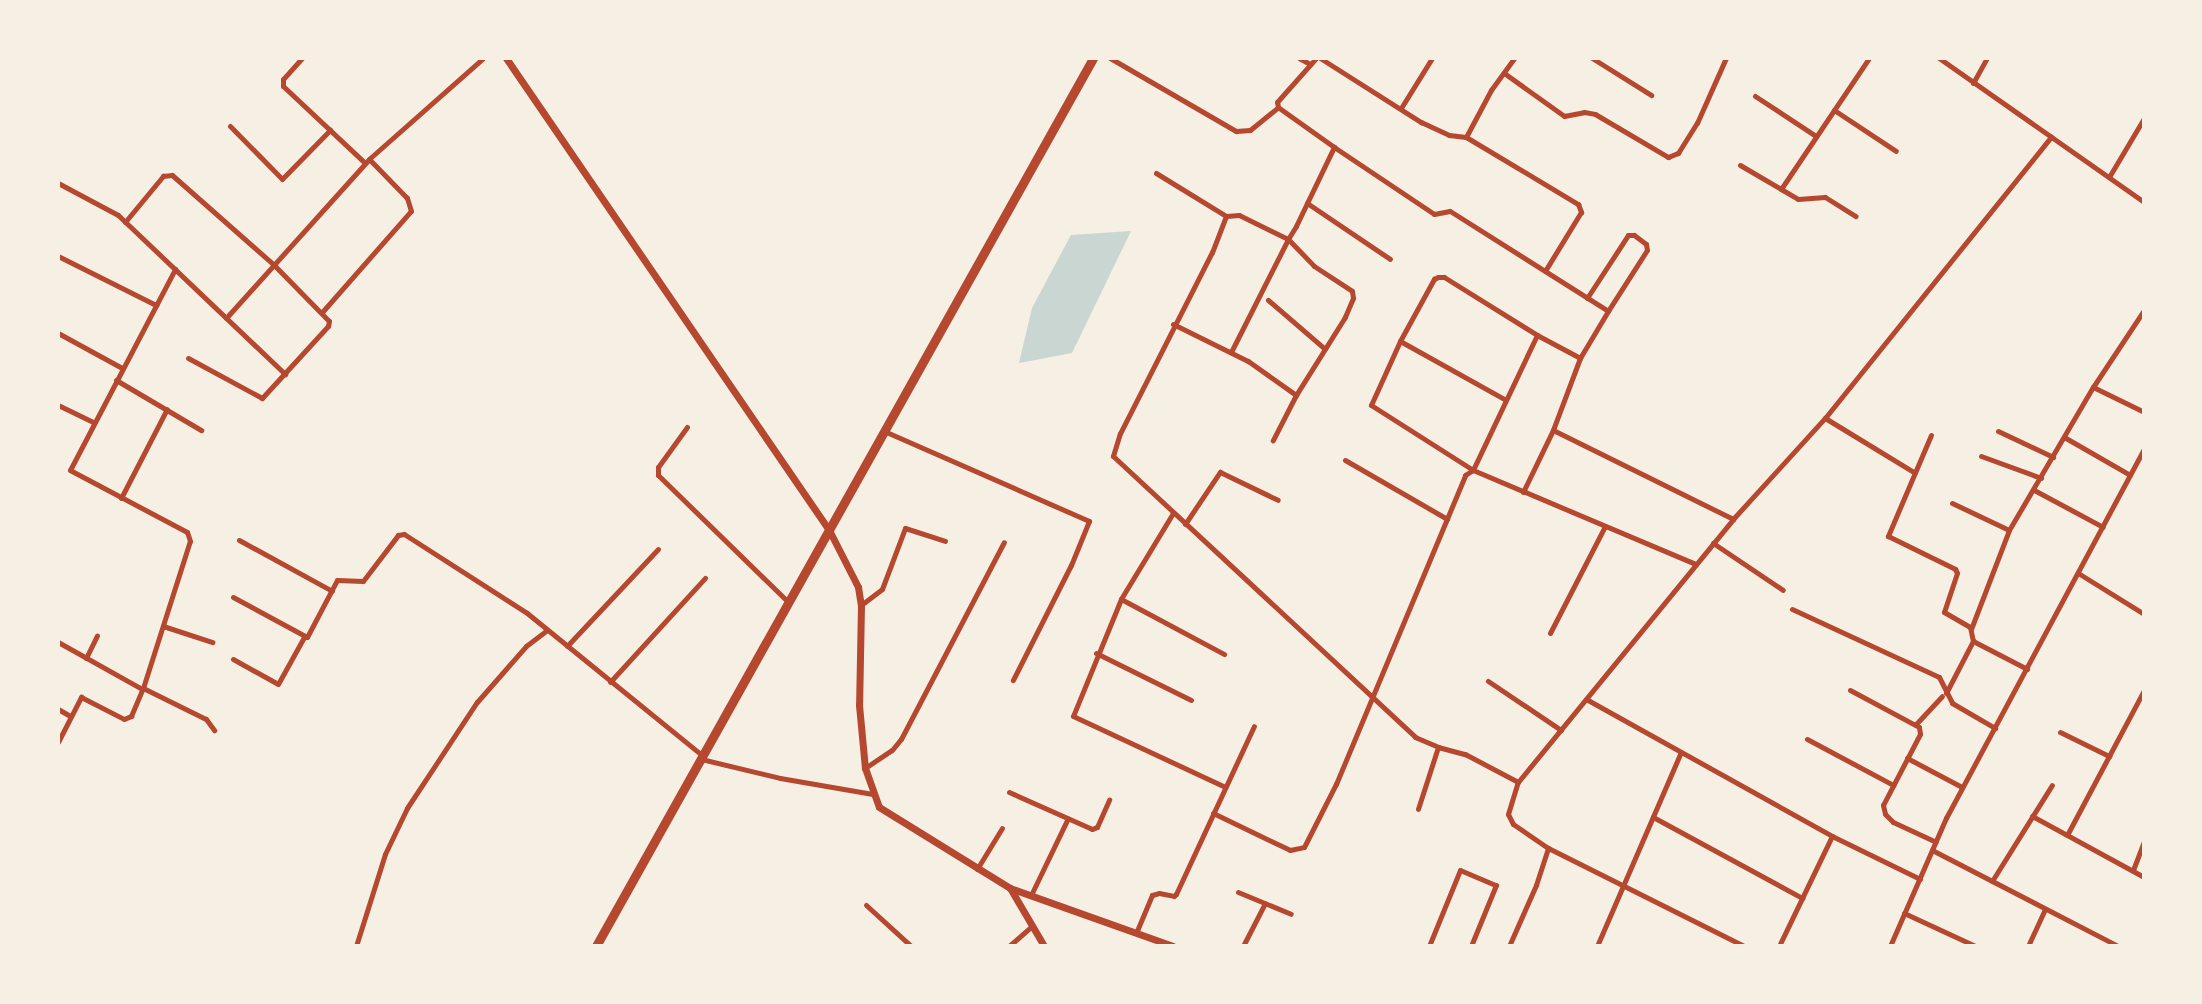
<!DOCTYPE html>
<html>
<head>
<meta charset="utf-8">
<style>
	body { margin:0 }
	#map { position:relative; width:2202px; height:1004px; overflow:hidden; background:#f6efe4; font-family:Overpass,sans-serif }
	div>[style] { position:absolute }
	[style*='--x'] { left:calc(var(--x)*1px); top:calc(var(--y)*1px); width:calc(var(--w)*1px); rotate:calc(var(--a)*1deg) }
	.water>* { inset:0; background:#c9d6d2 }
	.minor>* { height:5px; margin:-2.5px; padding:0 2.5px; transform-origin:2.5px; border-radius:2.5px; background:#b5482f }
	.tertiary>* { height:7px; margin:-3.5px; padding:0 3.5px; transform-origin:3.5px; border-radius:3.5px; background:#b5482f }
	.primary>* { height:9px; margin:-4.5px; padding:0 4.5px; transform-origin:4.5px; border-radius:4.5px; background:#b5482f }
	span { translate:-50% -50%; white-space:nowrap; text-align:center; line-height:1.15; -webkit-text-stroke:6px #f6efe4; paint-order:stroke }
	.frame { position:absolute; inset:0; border:60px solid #f6efe4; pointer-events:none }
</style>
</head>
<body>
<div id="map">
	<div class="water">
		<i style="clip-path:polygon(1131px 231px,1072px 353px,1019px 363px,1032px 308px,1071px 235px)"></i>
	</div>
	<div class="minor">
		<i style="--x:302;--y:58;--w:28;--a:132"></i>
		<i style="--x:283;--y:79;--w:7;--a:90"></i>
		<i style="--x:283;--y:86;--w:112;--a:43.2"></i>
		<i style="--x:1110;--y:58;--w:146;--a:30.1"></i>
		<i style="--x:1236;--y:131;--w:14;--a:-4"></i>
		<i style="--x:1250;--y:130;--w:36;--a:-39"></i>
		<i style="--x:1299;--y:58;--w:13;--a:29"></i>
		<i style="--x:1320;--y:58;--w:120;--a:32.4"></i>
		<i style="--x:1421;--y:122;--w:31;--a:25"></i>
		<i style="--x:1449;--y:135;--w:17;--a:7"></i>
		<i style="--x:1466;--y:137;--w:131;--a:30.9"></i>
		<i style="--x:1578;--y:204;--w:9;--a:69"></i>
		<i style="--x:1581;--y:212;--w:69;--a:121.4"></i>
		<i style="--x:1592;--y:58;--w:70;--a:32.1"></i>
		<i style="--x:1939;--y:58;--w:251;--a:35.1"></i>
		<i style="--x:1504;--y:73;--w:74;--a:35.6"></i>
		<i style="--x:1564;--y:116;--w:20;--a:-11"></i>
		<i style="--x:1584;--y:112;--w:11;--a:10"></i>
		<i style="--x:1595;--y:114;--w:85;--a:30.5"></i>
		<i style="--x:1668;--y:157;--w:11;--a:-22"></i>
		<i style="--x:1678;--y:153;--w:36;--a:-58"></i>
		<i style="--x:1697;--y:123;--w:71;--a:-66"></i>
		<i style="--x:1973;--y:83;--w:29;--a:-61"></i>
		<i style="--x:1755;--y:96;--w:73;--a:33.3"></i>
		<i style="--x:1401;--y:108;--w:59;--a:-58.2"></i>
		<i style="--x:1834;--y:110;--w:74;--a:33.5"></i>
		<i style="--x:230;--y:126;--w:74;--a:45.5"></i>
		<i style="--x:282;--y:179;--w:69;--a:-45.6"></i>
		<i style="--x:1466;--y:137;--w:53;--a:-62"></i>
		<i style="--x:1491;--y:90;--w:39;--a:-54"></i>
		<i style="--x:1334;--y:147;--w:120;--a:33.8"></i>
		<i style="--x:1434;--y:214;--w:16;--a:-11"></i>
		<i style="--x:1450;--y:211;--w:187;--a:32.3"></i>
		<i style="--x:1608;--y:311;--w:55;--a:120.8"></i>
		<i style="--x:1580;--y:358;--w:77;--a:110.6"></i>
		<i style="--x:1553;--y:430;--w:201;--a:26.3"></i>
		<i style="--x:1740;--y:165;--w:67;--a:30.4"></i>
		<i style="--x:1798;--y:199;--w:27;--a:-4"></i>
		<i style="--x:1825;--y:197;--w:36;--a:32"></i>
		<i style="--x:1156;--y:173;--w:82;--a:31.6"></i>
		<i style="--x:1226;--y:216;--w:39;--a:111"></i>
		<i style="--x:1212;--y:252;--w:203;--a:116.9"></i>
		<i style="--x:1120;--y:433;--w:24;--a:107"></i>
		<i style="--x:1113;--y:456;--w:413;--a:42.9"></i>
		<i style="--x:1415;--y:737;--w:25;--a:23"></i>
		<i style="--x:1438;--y:747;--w:65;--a:107.9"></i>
		<i style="--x:2109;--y:177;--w:69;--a:-59.3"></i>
		<i style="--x:58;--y:183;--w:68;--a:28.1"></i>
		<i style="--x:118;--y:215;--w:231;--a:43.6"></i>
		<i style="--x:1781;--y:189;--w:158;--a:-56.1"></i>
		<i style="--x:1307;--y:203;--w:100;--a:34"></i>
		<i style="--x:1226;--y:216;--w:13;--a:-4"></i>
		<i style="--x:1239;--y:215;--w:55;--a:26.1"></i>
		<i style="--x:1288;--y:239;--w:15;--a:-58"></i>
		<i style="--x:1296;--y:226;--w:88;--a:-64.3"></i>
		<i style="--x:1334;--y:147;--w:69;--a:-144.5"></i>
		<i style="--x:1278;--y:107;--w:5;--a:-101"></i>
		<i style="--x:1277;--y:102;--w:59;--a:-48.4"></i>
		<i style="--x:125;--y:222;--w:60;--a:-50.4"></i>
		<i style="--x:163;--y:176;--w:9;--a:-6"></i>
		<i style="--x:172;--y:175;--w:136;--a:41.4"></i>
		<i style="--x:274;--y:265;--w:78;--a:45.5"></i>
		<i style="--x:329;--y:321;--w:5;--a:101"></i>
		<i style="--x:328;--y:326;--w:98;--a:132.5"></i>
		<i style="--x:262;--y:398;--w:84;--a:-151.6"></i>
		<i style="--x:58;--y:256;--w:110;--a:26.6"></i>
		<i style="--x:1438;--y:277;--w:6;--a:0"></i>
		<i style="--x:1444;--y:277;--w:110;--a:31.9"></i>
		<i style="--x:1537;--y:335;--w:149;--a:115.4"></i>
		<i style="--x:1473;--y:470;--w:121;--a:-147.5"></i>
		<i style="--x:1371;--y:405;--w:70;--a:-65.6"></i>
		<i style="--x:1400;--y:341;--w:71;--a:-61.3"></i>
		<i style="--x:1434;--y:279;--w:4;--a:-27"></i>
		<i style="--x:1587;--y:298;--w:75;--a:-56.9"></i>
		<i style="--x:1628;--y:235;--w:6;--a:0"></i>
		<i style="--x:1634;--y:235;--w:15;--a:37"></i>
		<i style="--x:1646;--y:244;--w:6;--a:81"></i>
		<i style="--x:1647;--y:250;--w:72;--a:122.6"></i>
		<i style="--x:1268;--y:300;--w:75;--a:40.7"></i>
		<i style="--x:323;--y:311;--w:133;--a:-48.7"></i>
		<i style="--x:411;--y:211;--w:14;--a:-107"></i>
		<i style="--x:407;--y:198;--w:54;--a:-134.3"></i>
		<i style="--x:226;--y:318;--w:214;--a:-48"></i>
		<i style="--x:369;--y:159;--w:152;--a:-41.5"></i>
		<i style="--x:1173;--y:324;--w:84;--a:26.3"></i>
		<i style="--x:1248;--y:361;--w:59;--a:35.3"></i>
		<i style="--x:58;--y:333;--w:73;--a:28.7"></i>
		<i style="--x:1537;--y:335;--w:49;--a:28.1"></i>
		<i style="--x:1400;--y:341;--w:121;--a:29.1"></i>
		<i style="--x:1231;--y:352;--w:127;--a:-63.2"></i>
		<i style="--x:1288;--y:239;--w:37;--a:46"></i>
		<i style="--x:1314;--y:266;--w:45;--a:33.3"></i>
		<i style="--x:1352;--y:291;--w:7;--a:82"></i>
		<i style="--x:1353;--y:298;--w:21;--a:113"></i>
		<i style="--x:1345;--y:317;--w:92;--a:122.1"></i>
		<i style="--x:1296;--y:395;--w:51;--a:117.1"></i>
		<i style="--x:116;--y:380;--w:99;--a:30.5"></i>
		<i style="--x:2093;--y:387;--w:57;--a:26.1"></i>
		<i style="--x:58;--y:405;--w:39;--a:26"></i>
		<i style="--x:1825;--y:418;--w:105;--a:31.4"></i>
		<i style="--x:687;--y:427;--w:49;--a:125.9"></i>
		<i style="--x:658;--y:467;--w:8;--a:90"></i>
		<i style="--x:658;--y:475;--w:183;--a:44.3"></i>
		<i style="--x:884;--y:431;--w:224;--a:23.7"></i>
		<i style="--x:1089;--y:521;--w:48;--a:112.2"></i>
		<i style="--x:1071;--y:565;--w:129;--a:116.8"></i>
		<i style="--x:1998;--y:431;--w:61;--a:25.3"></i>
		<i style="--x:1931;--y:435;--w:110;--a:113.1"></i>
		<i style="--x:1888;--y:536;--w:75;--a:26.2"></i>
		<i style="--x:1955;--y:569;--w:4;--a:63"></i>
		<i style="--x:1957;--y:573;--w:41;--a:108.4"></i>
		<i style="--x:1944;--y:612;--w:30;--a:30"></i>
		<i style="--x:1970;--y:627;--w:14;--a:78"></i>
		<i style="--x:2064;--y:437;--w:76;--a:29.9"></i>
		<i style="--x:1981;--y:456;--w:64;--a:20.1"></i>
		<i style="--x:1345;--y:460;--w:118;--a:30"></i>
		<i style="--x:2034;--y:490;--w:78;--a:28.2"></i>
		<i style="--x:1523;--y:492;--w:69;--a:-64.2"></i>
		<i style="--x:121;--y:498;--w:100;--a:-62.7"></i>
		<i style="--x:1952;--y:503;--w:63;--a:25.3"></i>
		<i style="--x:1173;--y:513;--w:100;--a:121.2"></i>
		<i style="--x:1121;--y:599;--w:126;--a:112.3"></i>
		<i style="--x:1073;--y:716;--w:168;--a:25"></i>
		<i style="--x:1185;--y:524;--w:63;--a:-56.1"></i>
		<i style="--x:1220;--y:472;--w:64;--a:25.8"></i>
		<i style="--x:239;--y:540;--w:106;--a:28.7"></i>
		<i style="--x:1713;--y:543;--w:84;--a:33.9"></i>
		<i style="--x:2078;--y:573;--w:78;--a:31.8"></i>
		<i style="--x:233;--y:597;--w:84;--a:28.4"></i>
		<i style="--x:307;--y:637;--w:64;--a:-62.2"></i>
		<i style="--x:337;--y:580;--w:26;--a:2"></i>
		<i style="--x:363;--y:581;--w:58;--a:-52.7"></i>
		<i style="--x:398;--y:535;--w:6;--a:-9"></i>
		<i style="--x:404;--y:534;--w:146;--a:32.7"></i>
		<i style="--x:527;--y:613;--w:227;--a:39.1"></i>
		<i style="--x:1121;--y:599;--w:117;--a:28.1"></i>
		<i style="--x:861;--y:605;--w:26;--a:-37"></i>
		<i style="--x:882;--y:589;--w:65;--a:-69.3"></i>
		<i style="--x:905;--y:528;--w:42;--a:18"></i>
		<i style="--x:1792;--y:609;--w:162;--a:24.8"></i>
		<i style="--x:1939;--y:677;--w:29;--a:63"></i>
		<i style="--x:1952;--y:703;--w:50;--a:30.2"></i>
		<i style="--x:163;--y:626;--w:52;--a:18.1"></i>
		<i style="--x:1971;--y:629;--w:106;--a:-69"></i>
		<i style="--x:2009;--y:530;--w:166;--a:-59.6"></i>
		<i style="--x:2093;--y:387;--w:92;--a:-56.5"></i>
		<i style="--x:1550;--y:633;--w:120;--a:-62.8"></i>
		<i style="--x:58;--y:642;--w:96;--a:29.2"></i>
		<i style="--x:567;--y:646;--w:133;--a:-46.8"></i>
		<i style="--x:1096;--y:653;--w:106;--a:26.3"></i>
		<i style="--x:86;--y:658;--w:25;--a:-64"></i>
		<i style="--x:233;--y:659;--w:51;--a:29.1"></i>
		<i style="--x:278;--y:684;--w:54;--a:-61"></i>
		<i style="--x:1488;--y:681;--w:88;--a:33.9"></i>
		<i style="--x:610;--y:682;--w:141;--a:-47.6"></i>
		<i style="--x:143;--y:688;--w:70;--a:26.2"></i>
		<i style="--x:206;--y:719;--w:14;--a:54"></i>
		<i style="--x:1850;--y:690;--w:78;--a:28.2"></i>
		<i style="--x:1919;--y:727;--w:7;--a:82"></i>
		<i style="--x:1920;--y:734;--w:80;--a:117.5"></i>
		<i style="--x:1883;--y:805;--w:9;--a:77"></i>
		<i style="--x:1885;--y:814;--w:11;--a:45"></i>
		<i style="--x:1893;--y:822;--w:47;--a:24.9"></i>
		<i style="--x:1946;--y:693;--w:59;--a:-62.6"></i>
		<i style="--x:1973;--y:641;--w:61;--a:27.4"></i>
		<i style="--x:1586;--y:699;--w:282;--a:29.1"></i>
		<i style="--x:1832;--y:836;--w:98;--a:26"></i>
		<i style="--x:58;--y:709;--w:14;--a:30"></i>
		<i style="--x:1916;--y:724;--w:38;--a:-47"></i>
		<i style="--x:2060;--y:732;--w:55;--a:26.1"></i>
		<i style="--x:1807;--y:739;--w:98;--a:28.1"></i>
		<i style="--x:58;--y:742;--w:51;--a:-62.9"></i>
		<i style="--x:81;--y:697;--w:48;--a:27.1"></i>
		<i style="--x:124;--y:719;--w:8;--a:-23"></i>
		<i style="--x:131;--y:716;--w:30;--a:-67"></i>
		<i style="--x:143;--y:688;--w:154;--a:-72.3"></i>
		<i style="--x:190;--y:541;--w:9;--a:-108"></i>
		<i style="--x:187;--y:532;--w:132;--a:-152.1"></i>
		<i style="--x:70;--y:470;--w:227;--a:-62.4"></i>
		<i style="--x:1438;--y:747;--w:28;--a:15"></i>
		<i style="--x:1465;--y:754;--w:60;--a:27.8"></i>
		<i style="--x:1907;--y:758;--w:62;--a:27.8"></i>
		<i style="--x:701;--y:759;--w:81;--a:13.5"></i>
		<i style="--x:780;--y:778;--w:94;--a:9.8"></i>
		<i style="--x:865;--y:768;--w:32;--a:-34"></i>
		<i style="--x:892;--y:750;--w:14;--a:-51"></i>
		<i style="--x:901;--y:739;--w:222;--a:-62.4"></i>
		<i style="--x:1009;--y:792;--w:91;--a:24"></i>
		<i style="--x:1092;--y:829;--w:5;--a:-22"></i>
		<i style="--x:1097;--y:827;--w:30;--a:-66"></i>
		<i style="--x:1213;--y:813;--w:85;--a:25.7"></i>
		<i style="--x:1290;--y:850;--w:14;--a:-12"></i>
		<i style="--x:1304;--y:847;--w:71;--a:-63.1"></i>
		<i style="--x:1336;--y:784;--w:335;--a:-67.3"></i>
		<i style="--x:1465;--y:475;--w:9;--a:-32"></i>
		<i style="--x:1473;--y:470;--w:242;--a:22.9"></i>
		<i style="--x:2032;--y:816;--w:128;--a:28.6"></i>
		<i style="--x:1653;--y:817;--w:170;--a:28.5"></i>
		<i style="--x:2067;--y:835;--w:164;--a:-62"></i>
		<i style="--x:1932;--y:850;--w:209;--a:27.3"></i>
		<i style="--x:977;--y:869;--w:48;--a:-58.6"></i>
		<i style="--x:2133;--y:870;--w:30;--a:-69"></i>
		<i style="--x:1992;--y:881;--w:113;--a:-58"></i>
		<i style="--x:1238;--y:892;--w:57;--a:22.5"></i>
		<i style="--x:1031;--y:895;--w:85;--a:-64.3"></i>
		<i style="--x:866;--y:905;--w:61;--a:42.3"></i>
		<i style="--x:1904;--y:913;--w:78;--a:24.9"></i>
		<i style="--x:1136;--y:933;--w:41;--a:-67.2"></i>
		<i style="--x:1152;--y:895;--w:7;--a:-16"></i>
		<i style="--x:1159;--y:893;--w:15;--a:11"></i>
		<i style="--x:1174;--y:896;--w:3;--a:-45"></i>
		<i style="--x:1176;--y:894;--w:185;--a:-65.1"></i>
		<i style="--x:356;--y:946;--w:96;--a:-72.5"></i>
		<i style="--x:385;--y:854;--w:51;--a:-64.4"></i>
		<i style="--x:407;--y:808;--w:127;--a:-56.6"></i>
		<i style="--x:477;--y:702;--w:74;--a:-48.8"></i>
		<i style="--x:526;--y:646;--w:26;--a:-37"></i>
		<i style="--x:1009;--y:946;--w:29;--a:-41"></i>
		<i style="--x:1243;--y:946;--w:48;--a:-62.9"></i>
		<i style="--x:1429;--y:946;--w:82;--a:-67.8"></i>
		<i style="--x:1460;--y:870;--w:39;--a:23"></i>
		<i style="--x:1496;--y:885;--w:66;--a:112.3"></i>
		<i style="--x:1509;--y:946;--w:67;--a:-66.1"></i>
		<i style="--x:1536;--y:885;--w:39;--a:-72"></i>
		<i style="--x:1597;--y:946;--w:211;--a:-66.6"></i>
		<i style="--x:1744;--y:946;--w:219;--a:-153.4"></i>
		<i style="--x:1548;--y:848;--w:42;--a:-145.6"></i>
		<i style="--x:1513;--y:824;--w:11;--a:-117"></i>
		<i style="--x:1508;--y:814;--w:34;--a:-73"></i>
		<i style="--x:1518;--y:782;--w:340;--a:-50.7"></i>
		<i style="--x:1733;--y:519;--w:137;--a:-47.7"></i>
		<i style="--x:1825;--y:418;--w:361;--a:-51.2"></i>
		<i style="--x:1779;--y:946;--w:122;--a:-64.3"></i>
		<i style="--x:1890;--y:946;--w:140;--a:-66.4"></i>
		<i style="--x:1946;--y:818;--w:419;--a:-61.8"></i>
		<i style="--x:2028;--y:946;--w:41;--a:-65.3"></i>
	</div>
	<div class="tertiary">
		<i style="--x:506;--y:58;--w:572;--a:55.62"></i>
		<i style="--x:829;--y:530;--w:64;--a:63"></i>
		<i style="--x:858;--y:587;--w:18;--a:81"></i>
		<i style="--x:861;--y:605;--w:100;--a:91.1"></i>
		<i style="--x:859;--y:705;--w:63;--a:84.6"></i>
		<i style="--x:865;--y:768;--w:41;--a:70.3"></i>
		<i style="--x:879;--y:807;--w:154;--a:31.7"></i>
		<i style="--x:1010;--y:888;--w:173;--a:19.6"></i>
		<i style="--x:1010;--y:888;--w:67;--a:59.6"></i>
	</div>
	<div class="primary">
		<i style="--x:596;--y:946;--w:1018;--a:-60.76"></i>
	</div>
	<div class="frame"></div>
</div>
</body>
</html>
